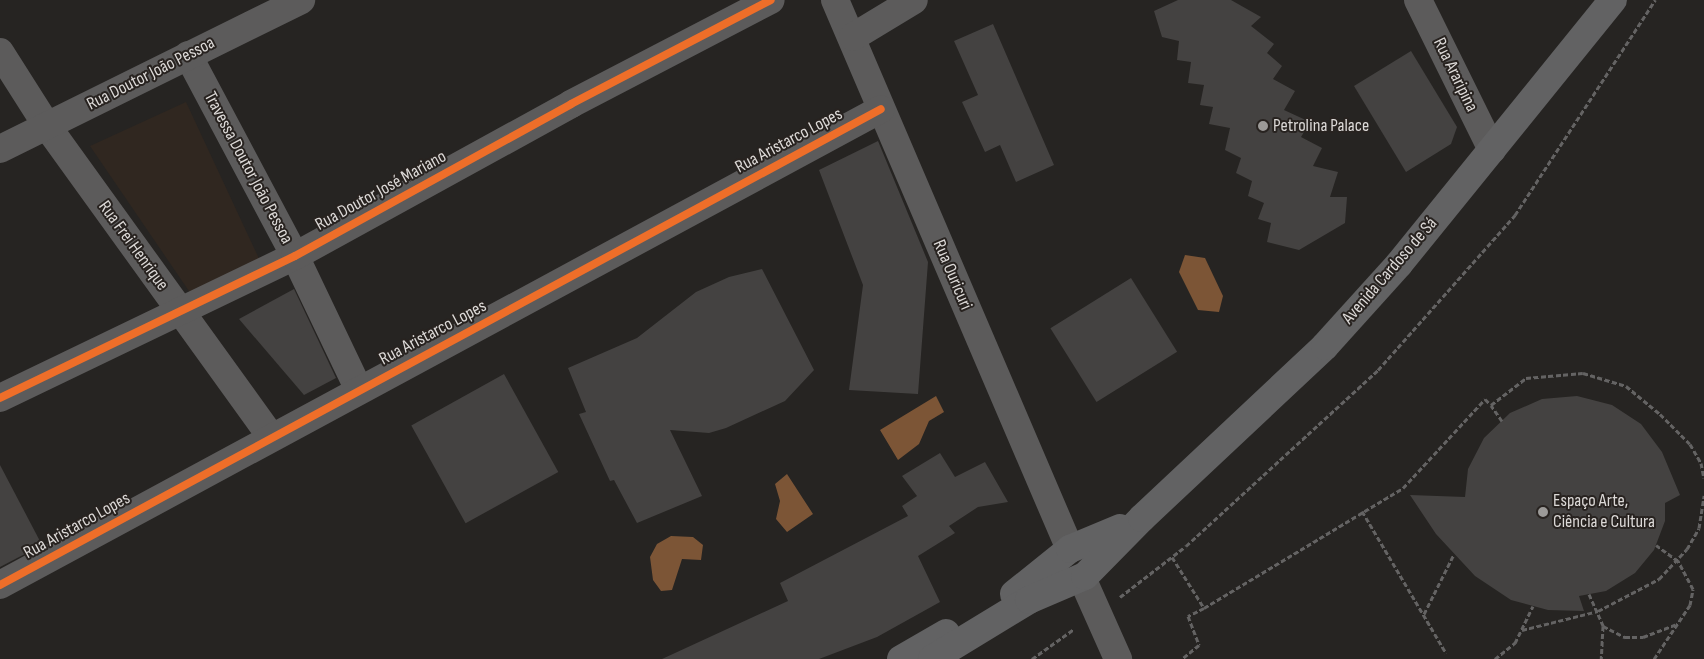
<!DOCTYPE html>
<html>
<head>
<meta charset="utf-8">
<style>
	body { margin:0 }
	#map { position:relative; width:1704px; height:659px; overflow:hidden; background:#262422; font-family:"Sofia Sans Condensed",sans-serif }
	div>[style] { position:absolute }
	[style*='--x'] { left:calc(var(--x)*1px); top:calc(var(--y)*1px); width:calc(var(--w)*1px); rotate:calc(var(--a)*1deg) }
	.built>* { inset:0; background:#302720 }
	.water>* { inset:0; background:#7c5536 }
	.building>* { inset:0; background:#444241; transform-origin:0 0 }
	.path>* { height:3px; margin-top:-1.5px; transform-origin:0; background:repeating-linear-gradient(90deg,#646363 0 5px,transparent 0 7.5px) }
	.minor>* { height:28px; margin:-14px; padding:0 14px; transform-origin:14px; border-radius:14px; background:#5c5b5b }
	.highway>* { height:28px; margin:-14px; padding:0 14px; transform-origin:14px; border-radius:14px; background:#626263 }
	.cycleway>* { height:8px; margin:-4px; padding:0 4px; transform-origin:4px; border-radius:4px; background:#ee6e29 }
	.dots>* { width:14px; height:14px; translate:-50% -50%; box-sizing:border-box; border:2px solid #282320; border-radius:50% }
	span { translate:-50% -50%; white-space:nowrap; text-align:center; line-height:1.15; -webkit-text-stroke:4px #282320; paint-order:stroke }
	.street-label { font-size:18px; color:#dcd9d7 }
	.poi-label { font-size:18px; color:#dcd9d7 }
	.left { translate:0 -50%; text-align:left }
</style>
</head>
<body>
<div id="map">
	<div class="built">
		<i style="clip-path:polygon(186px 102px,262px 265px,193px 297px,90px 146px)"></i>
	</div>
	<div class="water">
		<i style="clip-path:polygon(1185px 255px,1205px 258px,1223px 296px,1219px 312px,1198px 310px,1179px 272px)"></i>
		<i style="clip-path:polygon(936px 396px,944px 412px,929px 421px,919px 444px,898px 460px,880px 430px)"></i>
		<i style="clip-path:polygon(787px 474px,813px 514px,787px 532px,776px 519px,780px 501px,775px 484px)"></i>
		<i style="clip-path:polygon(671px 536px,693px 537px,703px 545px,701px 560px,682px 559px,672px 590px,661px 591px,653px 580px,650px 557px,657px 544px)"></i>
	</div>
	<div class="building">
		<i style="clip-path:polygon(1178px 0,1231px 0,1261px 17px,1251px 26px,1274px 44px,1267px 53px,1282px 66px,1273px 79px,1295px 91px,1284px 110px,1310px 122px,1301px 137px,1322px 148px,1313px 166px,1338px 172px,1330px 197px,1347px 197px,1345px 223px,1299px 250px,1267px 242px,1271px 223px,1258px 219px,1264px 203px,1248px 196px,1252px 181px,1236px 173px,1241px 158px,1225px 150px,1230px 128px,1209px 124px,1213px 107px,1200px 105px,1204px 85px,1188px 83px,1191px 62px,1177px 60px,1179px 41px,1162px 37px,1154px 11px)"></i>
		<i style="clip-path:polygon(993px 24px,1054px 165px,1016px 182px,1000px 145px,985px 152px,962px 102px,978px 95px,954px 41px)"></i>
		<i style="clip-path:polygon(1411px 51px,1457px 127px,1451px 144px,1406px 172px,1354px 86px)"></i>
		<i style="clip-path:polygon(878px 141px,928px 262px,918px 394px,849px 390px,863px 285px,819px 170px)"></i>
		<i style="clip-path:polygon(762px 269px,814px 370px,785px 401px,726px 428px,709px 433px,670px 430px,702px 496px,637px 523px,614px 480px,610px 481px,579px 414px,586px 412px,568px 368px,637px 338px,696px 292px,729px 277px)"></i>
		<i style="left:1131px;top:278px;width:87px;height:95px;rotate:58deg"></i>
		<i style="clip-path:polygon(294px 289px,336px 378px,304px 395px,239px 319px)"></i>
		<i style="left:504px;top:374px;width:112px;height:106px;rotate:61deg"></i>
		<i style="clip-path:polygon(1577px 396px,1612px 405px,1641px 424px,1662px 452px,1680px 495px,1665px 503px,1665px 521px,1654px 550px,1635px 573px,1606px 591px,1579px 596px,1584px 611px,1548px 610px,1511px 600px,1475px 576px,1436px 534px,1410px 495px,1465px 497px,1468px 469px,1484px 438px,1510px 413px,1542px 399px)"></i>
		<i style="clip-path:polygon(940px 453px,955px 477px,985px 462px,1008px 502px,978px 507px,949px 526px,955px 533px,918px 556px,940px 602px,877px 637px,819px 659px,662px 659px,788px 601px,780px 583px,908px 516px,902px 506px,917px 496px,902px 476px)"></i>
		<i style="clip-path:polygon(0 465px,42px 545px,0 567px)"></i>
	</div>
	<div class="path">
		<i style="--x:1502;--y:421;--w:19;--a:-125"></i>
		<i style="--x:1491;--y:405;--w:44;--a:-37.6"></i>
		<i style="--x:1526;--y:378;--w:57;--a:-5"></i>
		<i style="--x:1583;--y:373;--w:45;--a:16.8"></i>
		<i style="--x:1626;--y:386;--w:44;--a:39.5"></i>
		<i style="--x:1660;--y:414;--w:42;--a:45"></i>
		<i style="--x:1690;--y:444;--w:22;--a:60"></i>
		<i style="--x:1701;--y:463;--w:15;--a:79"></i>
		<i style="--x:1362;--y:511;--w:165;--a:59.4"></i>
		<i style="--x:1172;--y:557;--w:60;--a:57.9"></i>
		<i style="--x:1204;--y:608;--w:18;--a:153"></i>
		<i style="--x:1188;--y:616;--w:31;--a:69"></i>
		<i style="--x:1199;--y:645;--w:22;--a:141"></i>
		<i style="--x:1589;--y:594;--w:35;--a:66"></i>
		<i style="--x:1603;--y:626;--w:33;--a:93"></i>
		<i style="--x:1120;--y:597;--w:83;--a:-37.7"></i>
		<i style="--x:1186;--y:546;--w:260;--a:-42.5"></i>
		<i style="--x:1378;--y:370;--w:207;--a:-48.5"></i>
		<i style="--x:1515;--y:215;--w:257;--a:-56.9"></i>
		<i style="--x:1204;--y:608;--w:232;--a:-31.1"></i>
		<i style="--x:1403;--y:488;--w:121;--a:-47.3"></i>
		<i style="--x:1485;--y:399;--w:8;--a:45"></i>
		<i style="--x:1424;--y:614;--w:67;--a:-63.4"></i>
		<i style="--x:1603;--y:626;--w:25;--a:27"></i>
		<i style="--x:1625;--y:637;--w:18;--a:0"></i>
		<i style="--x:1643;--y:637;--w:36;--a:-21"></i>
		<i style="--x:1522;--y:630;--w:78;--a:-14"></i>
		<i style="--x:1598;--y:611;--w:69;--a:-27.7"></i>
		<i style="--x:1659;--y:579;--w:41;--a:-47"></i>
		<i style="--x:1687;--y:549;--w:24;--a:-60"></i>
		<i style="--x:1699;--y:528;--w:33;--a:-81"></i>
		<i style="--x:1032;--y:659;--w:52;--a:-35.5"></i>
		<i style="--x:1495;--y:659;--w:26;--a:-39"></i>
		<i style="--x:1515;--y:643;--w:41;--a:-64.1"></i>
		<i style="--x:1654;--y:659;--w:65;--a:-56.3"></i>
		<i style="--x:1690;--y:605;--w:16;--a:-79"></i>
		<i style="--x:1693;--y:589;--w:32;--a:-118"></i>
		<i style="--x:1678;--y:561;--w:27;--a:-144"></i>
	</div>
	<div class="minor">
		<i style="--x:835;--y:0;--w:597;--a:66.83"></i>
		<i style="--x:1418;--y:0;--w:167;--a:63.7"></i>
		<i style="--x:853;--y:37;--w:71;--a:-31.2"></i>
		<i style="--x:0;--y:52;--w:88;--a:57.6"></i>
		<i style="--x:47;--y:126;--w:383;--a:54.2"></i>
		<i style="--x:188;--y:55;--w:228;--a:62"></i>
		<i style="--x:295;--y:256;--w:148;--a:64.5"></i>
		<i style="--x:0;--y:149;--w:336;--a:-26.3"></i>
		<i style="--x:0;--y:398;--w:327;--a:-25.7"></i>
		<i style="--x:295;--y:256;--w:315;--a:-28.8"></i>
		<i style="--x:571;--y:104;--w:225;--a:-27.5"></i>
		<i style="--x:1082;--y:578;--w:89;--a:66"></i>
		<i style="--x:0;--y:585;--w:1001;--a:-28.38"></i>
	</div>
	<div class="highway">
		<i style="--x:1014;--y:594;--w:72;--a:-38.8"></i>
		<i style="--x:1070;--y:549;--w:54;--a:-22.8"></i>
		<i style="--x:901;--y:659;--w:52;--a:-30"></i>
		<i style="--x:932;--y:659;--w:114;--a:-31.3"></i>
		<i style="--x:1029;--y:600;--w:61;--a:-23.2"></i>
		<i style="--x:1085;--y:576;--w:81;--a:-45.5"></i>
		<i style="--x:1142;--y:518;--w:251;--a:-43.2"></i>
		<i style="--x:1325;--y:346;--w:110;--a:-47.9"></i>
		<i style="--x:1399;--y:264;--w:340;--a:-51"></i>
	</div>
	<div class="cycleway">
		<i style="--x:0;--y:398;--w:327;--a:-25.7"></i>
		<i style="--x:295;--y:256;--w:315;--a:-28.8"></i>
		<i style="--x:571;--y:104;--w:225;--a:-27.5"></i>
		<i style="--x:0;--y:585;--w:1001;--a:-28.38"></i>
	</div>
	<div class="dots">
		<i style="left:1263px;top:126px;background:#9c9a98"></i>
		<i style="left:1543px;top:512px;background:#9c9a98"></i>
	</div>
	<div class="street-label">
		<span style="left:151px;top:74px;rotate:-27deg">Rua Doutor João Pessoa</span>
		<span style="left:1455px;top:75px;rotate:64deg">Rua Araripina</span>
		<span style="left:789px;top:141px;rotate:-28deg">Rua Aristarco Lopes</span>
		<span style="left:248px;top:168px;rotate:62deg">Travessa Doutor João Pessoa</span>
		<span style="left:381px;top:191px;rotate:-29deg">Rua Doutor José Mariano</span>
		<span style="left:133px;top:246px;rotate:54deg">Rua Frei Henrique</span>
		<span style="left:1390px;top:271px;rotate:-49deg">Avenida Cardoso de Sá</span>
		<span style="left:952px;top:275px;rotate:67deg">Rua Ouricuri</span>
		<span style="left:433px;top:333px;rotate:-28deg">Rua Aristarco Lopes</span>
		<span style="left:77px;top:526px;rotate:-29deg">Rua Aristarco Lopes</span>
	</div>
	<div class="poi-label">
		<span class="left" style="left:1273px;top:126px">Petrolina Palace</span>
		<span class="left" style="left:1553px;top:512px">Espaço Arte,<br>Ciência e Cultura</span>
	</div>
</div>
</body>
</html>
